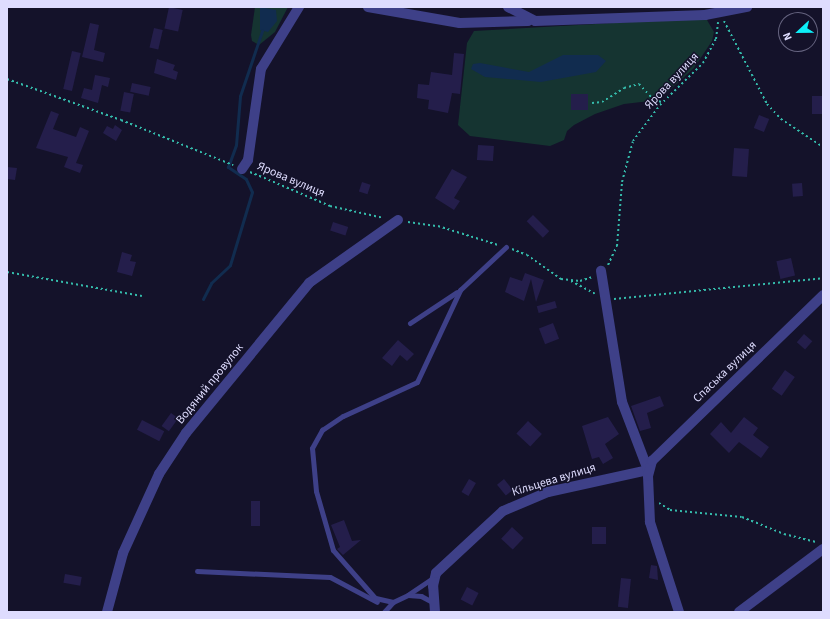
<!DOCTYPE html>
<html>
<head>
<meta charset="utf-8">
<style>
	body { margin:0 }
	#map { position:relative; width:830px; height:619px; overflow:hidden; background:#14122a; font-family:"Source Sans 3",sans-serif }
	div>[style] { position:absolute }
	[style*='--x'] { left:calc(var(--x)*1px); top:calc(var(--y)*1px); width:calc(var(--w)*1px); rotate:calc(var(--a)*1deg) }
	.green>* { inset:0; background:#153431 }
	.water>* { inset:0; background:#112c4f }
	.stream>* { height:3px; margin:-1.5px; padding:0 1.5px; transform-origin:1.5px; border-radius:1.5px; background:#112c4f }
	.building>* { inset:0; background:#241e4b; transform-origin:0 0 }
	.path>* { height:2px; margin-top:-1px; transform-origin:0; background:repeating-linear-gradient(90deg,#34baaa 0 2px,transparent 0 5px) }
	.service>* { height:5px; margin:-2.5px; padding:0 2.5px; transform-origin:2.5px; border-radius:2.5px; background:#3e4088 }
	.minor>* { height:10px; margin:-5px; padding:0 5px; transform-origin:5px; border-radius:5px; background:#3e4088 }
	span { translate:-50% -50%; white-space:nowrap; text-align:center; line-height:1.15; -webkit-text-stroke:3px #14122a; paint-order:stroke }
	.street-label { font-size:12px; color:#dedcfe }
	.frame { position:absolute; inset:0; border:8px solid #dedcfe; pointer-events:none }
	.north { position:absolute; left:778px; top:12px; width:40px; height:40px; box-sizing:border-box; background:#14122a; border:1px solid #65637f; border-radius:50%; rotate:248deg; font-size:11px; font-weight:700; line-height:16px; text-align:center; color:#dedcfe }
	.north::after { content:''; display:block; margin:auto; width:14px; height:18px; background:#0deff8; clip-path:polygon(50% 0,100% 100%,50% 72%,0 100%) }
</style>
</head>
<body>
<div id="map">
	<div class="green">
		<i style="clip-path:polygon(255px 7px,288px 7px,275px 32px,259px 45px,252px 41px,251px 35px)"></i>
		<i style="clip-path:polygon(684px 19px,707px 20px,714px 32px,712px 41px,694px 68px,659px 100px,624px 104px,595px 114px,574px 125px,567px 131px,564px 140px,550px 146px,470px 136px,458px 125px,467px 43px,474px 31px)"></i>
	</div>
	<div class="water">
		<i style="clip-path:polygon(260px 7px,276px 10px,277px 21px,268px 32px,260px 30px)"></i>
		<i style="clip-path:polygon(563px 55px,598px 55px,606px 61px,596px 72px,541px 82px,485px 77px,471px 69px,473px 64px,480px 63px,529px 72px)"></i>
	</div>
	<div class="stream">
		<i style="--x:203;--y:299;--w:18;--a:-63"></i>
		<i style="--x:211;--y:283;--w:26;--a:-43"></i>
		<i style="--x:230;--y:265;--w:76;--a:-73.2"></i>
		<i style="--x:252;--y:192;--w:14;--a:-115"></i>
		<i style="--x:246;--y:179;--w:22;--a:-146"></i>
		<i style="--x:228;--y:167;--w:23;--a:-70"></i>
		<i style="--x:236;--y:145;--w:49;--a:-85.3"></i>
		<i style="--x:240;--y:96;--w:69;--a:-71.3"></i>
	</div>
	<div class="building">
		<i style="left:169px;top:7px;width:14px;height:22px;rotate:12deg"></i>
		<i style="clip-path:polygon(90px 23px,99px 25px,94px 50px,105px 53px,103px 62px,82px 57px)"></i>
		<i style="left:154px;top:28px;width:9px;height:20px;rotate:13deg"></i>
		<i style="left:72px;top:51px;width:9px;height:39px;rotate:13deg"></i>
		<i style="clip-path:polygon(454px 53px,464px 54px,460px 94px,452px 93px,448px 113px,428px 109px,429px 100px,417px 98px,418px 84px,429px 85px,431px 72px,452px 75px)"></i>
		<i style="clip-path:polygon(157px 59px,175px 65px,173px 70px,178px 72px,176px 80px,154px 73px)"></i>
		<i style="clip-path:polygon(95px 75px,110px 78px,108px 87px,102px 85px,98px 103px,81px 98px,84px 88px,92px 90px)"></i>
		<i style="left:132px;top:83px;width:19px;height:9px;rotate:12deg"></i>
		<i style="left:124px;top:92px;width:10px;height:19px;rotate:11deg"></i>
		<i style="left:571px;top:94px;width:17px;height:16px"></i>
		<i style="left:812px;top:96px;width:11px;height:18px"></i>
		<i style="clip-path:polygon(51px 111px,59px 114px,53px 129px,76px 137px,80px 127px,89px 131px,76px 163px,83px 165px,80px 173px,64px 167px,68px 157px,36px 148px)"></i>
		<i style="left:759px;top:115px;width:11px;height:14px;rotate:22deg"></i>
		<i style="clip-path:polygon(115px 125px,122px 130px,116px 141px,103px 133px,107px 126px,113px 129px)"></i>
		<i style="left:478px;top:145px;width:16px;height:15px;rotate:4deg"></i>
		<i style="left:734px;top:148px;width:15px;height:28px;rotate:4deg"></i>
		<i style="clip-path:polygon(7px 167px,17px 168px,15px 180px,7px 179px)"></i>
		<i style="clip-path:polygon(452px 169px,467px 177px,454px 198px,460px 201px,454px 210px,435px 198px)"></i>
		<i style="left:362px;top:182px;width:9px;height:10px;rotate:18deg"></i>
		<i style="left:802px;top:183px;width:13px;height:10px;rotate:86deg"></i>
		<i style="left:533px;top:215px;width:23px;height:9px;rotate:45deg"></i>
		<i style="left:333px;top:222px;width:16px;height:9px;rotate:18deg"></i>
		<i style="clip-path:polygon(122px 252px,132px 255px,130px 261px,136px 262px,132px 276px,117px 272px)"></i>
		<i style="left:791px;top:258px;width:18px;height:15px;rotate:77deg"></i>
		<i style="clip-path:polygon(525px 273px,544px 280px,536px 302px,531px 279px,524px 301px,505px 292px,510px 277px,522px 281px)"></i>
		<i style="left:555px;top:301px;width:7px;height:19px;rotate:74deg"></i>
		<i style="left:553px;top:323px;width:17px;height:15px;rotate:69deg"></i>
		<i style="left:804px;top:334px;width:11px;height:11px;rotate:41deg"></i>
		<i style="clip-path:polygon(398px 340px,414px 354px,407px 361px,400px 355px,392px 366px,382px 358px)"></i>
		<i style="left:785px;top:370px;width:12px;height:23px;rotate:35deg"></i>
		<i style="clip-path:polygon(660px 396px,664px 406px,647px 413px,651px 428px,640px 431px,631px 406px)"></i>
		<i style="left:171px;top:413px;width:9px;height:16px;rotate:36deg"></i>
		<i style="clip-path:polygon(608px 417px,619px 434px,605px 444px,613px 458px,603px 464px,599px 457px,592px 459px,582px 426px)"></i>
		<i style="clip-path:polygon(744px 417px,758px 428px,753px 435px,769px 447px,761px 458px,739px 442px,729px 453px,710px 434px,721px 422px,731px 433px)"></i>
		<i style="left:142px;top:420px;width:25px;height:11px;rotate:27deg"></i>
		<i style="left:528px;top:421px;width:19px;height:17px;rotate:43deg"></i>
		<i style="left:469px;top:479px;width:8px;height:15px;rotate:30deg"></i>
		<i style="left:504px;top:479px;width:14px;height:9px;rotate:51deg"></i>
		<i style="left:251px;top:501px;width:9px;height:25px"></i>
		<i style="clip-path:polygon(344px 520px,352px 541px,361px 540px,343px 555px,337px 549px,340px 547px,331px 525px)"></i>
		<i style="left:512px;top:527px;width:16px;height:16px;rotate:43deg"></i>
		<i style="left:592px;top:527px;width:14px;height:17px"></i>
		<i style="clip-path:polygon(651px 565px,657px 566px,658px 580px,649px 578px)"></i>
		<i style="left:65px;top:574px;width:17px;height:9px;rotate:10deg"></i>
		<i style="left:621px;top:578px;width:10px;height:29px;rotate:6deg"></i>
		<i style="left:467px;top:587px;width:13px;height:14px;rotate:27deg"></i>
	</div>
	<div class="path">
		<i style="--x:724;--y:21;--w:93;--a:62.6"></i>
		<i style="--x:767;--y:104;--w:21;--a:47"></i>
		<i style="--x:781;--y:119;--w:50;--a:33.7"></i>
		<i style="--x:7;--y:79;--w:121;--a:19.8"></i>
		<i style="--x:121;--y:120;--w:121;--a:21.9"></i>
		<i style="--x:592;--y:103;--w:10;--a:-6"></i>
		<i style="--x:602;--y:102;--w:26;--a:-32"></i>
		<i style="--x:624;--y:88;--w:16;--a:-15"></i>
		<i style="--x:639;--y:84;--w:22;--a:47"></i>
		<i style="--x:654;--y:100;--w:8;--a:14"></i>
		<i style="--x:250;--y:172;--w:87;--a:23"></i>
		<i style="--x:330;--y:206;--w:55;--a:12.5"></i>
		<i style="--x:408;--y:222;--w:30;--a:8"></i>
		<i style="--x:438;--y:226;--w:63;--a:17.6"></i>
		<i style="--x:512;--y:249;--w:16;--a:22"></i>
		<i style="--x:527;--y:255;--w:42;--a:35.2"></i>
		<i style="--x:561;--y:279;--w:19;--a:6"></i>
		<i style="--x:580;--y:281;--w:13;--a:-18"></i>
		<i style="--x:608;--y:265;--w:21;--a:-65"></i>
		<i style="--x:617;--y:246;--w:64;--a:-85.5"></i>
		<i style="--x:622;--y:182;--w:42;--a:-75"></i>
		<i style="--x:633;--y:141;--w:45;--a:-53.1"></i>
		<i style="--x:660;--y:105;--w:60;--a:-44.3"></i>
		<i style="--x:703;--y:63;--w:27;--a:-62"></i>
		<i style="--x:716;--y:39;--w:17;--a:-83"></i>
		<i style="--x:7;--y:272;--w:137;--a:10.1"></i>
		<i style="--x:571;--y:281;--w:27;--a:28"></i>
		<i style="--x:614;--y:299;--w:210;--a:-5.7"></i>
		<i style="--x:659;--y:503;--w:13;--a:32"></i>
		<i style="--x:670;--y:510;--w:72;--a:5.6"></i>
		<i style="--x:742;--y:517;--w:45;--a:22"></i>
		<i style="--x:784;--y:534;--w:33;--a:14"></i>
	</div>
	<div class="service">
		<i style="--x:410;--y:323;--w:56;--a:-33.4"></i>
		<i style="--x:197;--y:571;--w:133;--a:2.6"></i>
		<i style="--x:330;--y:577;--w:53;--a:28"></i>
		<i style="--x:409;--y:594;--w:30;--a:-34"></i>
		<i style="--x:393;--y:602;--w:18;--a:-167"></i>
		<i style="--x:375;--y:598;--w:64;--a:-131.2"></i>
		<i style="--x:333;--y:550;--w:61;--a:-106.1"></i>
		<i style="--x:316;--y:491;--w:43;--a:-95.3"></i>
		<i style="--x:312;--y:448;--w:21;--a:-61"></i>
		<i style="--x:322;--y:430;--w:25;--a:-34"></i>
		<i style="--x:343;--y:416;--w:81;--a:-24.7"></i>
		<i style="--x:417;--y:382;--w:102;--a:-64.9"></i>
		<i style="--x:460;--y:290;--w:63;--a:-43.1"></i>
		<i style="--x:384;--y:612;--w:13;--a:-48"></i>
		<i style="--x:393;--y:602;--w:17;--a:-25"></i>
		<i style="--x:408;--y:595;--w:13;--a:4"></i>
		<i style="--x:421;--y:596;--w:15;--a:28"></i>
	</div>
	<div class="minor">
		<i style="--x:368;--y:7;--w:93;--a:9.9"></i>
		<i style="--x:460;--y:23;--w:68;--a:-1.7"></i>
		<i style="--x:508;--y:7;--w:30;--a:27"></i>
		<i style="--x:535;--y:21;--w:170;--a:-2"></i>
		<i style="--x:705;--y:15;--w:43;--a:-10.8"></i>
		<i style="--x:242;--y:169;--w:11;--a:-56"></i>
		<i style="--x:248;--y:160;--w:92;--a:-81.9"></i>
		<i style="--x:261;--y:69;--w:73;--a:-58.5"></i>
		<i style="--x:107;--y:612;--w:61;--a:-74.8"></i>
		<i style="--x:123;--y:553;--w:87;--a:-65.5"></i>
		<i style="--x:159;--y:474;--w:49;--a:-56.6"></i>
		<i style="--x:186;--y:433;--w:194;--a:-50.6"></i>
		<i style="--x:309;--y:283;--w:109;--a:-35.3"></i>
		<i style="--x:435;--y:612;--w:26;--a:-94"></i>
		<i style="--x:433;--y:586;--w:13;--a:-77"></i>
		<i style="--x:436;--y:573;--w:91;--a:-42.8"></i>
		<i style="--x:503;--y:511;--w:49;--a:-22.9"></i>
		<i style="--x:548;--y:492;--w:102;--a:-12.4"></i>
		<i style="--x:648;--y:470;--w:73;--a:-110.9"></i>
		<i style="--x:622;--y:402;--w:133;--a:-99.1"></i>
		<i style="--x:679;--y:612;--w:95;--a:-107.9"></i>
		<i style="--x:650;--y:522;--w:46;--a:-92.5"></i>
		<i style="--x:648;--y:476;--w:16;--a:-75"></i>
		<i style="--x:652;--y:461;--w:238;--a:-44.1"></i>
		<i style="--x:739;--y:612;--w:105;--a:-36.9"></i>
	</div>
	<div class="street-label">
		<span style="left:672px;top:81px;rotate:-47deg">Ярова вулиця</span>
		<span style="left:291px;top:180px;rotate:23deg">Ярова вулиця</span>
		<span style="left:725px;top:372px;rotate:-44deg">Спаська вулиця</span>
		<span style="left:210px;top:384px;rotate:-51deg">Водяний провулок</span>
		<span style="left:554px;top:480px;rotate:-17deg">Кільцева вулиця</span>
	</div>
	<div class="frame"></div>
	<div class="north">N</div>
</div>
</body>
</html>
